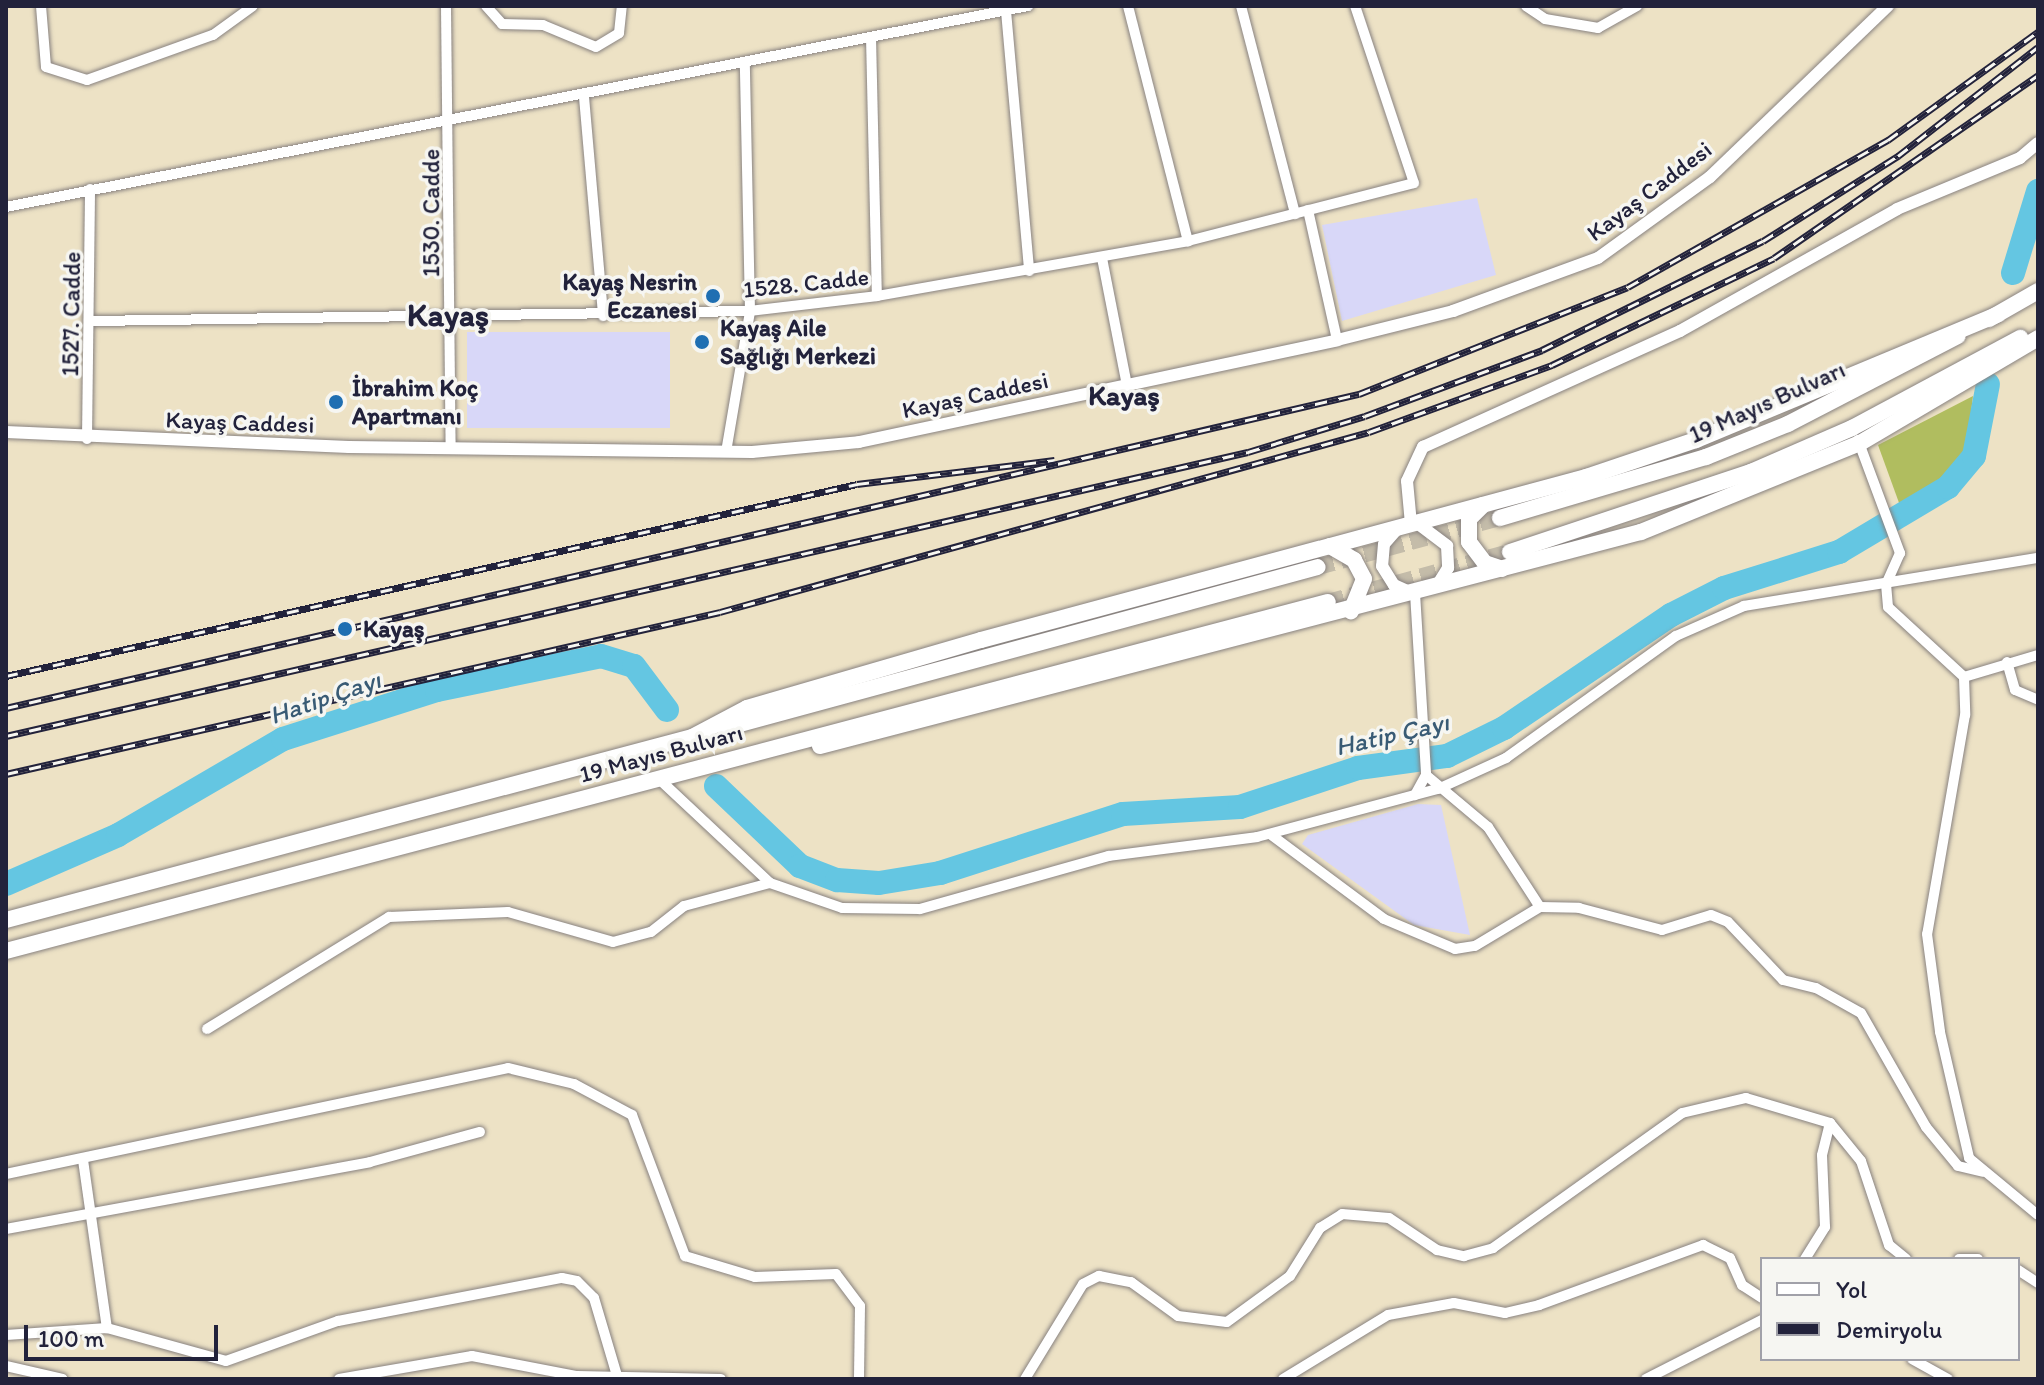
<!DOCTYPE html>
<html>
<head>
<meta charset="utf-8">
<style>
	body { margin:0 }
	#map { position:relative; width:2044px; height:1385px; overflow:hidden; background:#ede2c5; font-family:Itim,sans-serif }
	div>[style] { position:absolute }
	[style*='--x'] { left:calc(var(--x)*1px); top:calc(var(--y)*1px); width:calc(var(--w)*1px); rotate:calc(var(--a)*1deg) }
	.built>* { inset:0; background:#d8d7f8; transform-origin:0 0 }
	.green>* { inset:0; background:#b0bd5f }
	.river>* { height:24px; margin:-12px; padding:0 12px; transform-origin:12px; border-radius:12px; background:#64c6e2 }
	.trunk-tunnel>* { height:16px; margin-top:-8px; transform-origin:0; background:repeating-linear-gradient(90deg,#c4bca9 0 16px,transparent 0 24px) }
	.roads { filter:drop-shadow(0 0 2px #888280) drop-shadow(0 0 2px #888280) }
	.minor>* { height:10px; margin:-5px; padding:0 5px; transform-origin:5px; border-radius:5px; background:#fff }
	.tertiary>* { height:12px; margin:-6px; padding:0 6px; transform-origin:6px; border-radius:6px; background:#fff }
	.trunk>* { height:16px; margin:-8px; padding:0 8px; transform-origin:8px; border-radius:8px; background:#fff }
	.rail>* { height:7px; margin-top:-3.5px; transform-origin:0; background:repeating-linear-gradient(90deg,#f6f6f2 0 12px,#22223b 0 24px); box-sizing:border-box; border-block:2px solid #22223b }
	.dots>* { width:22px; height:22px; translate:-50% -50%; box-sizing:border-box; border:4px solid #f6f6f2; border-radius:50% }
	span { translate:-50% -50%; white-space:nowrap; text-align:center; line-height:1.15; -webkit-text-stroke:7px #f6f6f2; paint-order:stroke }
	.street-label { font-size:24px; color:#22223b }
	.poi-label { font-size:24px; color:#22223b; font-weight:700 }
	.right { translate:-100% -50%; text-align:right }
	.left { translate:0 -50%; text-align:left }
	.water-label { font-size:26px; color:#395b75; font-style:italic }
	.quarter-label { font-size:28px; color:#22223b; font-weight:700 }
	.district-label { font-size:32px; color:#22223b; font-weight:700 }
	.frame { position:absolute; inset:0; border:8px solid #22223b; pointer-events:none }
	.legend { position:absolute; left:1760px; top:1257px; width:260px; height:104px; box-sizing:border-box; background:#f6f6f2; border:2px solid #a1a1a9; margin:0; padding:10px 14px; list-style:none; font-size:24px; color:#22223b }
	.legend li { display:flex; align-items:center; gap:16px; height:40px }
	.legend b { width:40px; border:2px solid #a1a1a9 }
	.scale { position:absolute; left:24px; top:1325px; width:194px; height:36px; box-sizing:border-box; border:4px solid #22223b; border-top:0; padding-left:10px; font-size:24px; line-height:28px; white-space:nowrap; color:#22223b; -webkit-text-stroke:6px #f6f6f2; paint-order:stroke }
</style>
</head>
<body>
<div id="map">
	<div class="built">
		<i style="clip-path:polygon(1477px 198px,1496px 275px,1342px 321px,1322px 225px)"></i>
		<i style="left:467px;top:332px;width:203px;height:96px"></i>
		<i style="clip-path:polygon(1418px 804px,1441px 805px,1470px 935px,1414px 925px,1302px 844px,1308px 835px)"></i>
	</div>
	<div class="green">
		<i style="clip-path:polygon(1973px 396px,1966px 455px,1947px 482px,1902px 511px,1878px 445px)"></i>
	</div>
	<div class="river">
		<i style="--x:2013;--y:273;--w:86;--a:-73"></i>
		<i style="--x:716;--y:786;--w:116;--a:43.6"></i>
		<i style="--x:800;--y:866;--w:40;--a:21"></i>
		<i style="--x:837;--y:880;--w:42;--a:4.1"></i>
		<i style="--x:879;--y:883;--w:62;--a:-9.3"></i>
		<i style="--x:940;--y:873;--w:192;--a:-17.9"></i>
		<i style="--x:1123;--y:814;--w:117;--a:-3.4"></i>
		<i style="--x:1240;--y:807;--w:124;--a:-18.3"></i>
		<i style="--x:1358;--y:768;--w:90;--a:-7.7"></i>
		<i style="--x:1447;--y:756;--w:64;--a:-26.2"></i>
		<i style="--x:1504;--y:728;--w:202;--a:-34.1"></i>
		<i style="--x:1671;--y:615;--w:59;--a:-27"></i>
		<i style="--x:1724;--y:588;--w:121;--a:-17.4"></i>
		<i style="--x:1839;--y:552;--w:127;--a:-30.8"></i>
		<i style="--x:1948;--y:487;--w:40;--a:-50"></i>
		<i style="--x:1974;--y:456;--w:73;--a:-79"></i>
		<i style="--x:6;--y:884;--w:122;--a:-23.6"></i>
		<i style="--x:118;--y:835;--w:191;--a:-30.2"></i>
		<i style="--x:283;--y:739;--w:162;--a:-17.7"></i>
		<i style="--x:437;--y:690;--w:167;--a:-11.7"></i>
		<i style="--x:601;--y:656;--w:34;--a:17"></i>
		<i style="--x:634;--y:666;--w:55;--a:53.1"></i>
	</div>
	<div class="trunk-tunnel">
		<i style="--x:1318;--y:567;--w:188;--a:-15.1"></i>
		<i style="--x:1328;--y:602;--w:189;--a:-15.4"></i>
	</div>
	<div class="roads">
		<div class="minor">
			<i style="--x:41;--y:6;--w:61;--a:85.3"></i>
			<i style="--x:46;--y:67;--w:43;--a:17.6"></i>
			<i style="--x:87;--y:80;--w:134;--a:-19.7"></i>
			<i style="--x:213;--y:35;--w:49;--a:-35.9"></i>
			<i style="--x:446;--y:6;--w:442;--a:89.4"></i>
			<i style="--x:486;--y:6;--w:24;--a:48"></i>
			<i style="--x:502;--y:24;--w:41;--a:1.4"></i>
			<i style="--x:543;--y:25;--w:57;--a:22.5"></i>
			<i style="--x:596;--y:47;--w:27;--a:-31"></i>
			<i style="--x:619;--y:33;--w:27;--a:-84"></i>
			<i style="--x:1128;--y:6;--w:243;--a:75.7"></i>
			<i style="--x:1241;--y:6;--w:215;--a:75.4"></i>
			<i style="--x:1526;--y:6;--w:23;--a:34"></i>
			<i style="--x:1545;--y:19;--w:54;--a:9.6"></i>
			<i style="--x:1598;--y:28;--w:45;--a:-29.4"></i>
			<i style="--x:1006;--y:11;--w:261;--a:84.9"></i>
			<i style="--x:871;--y:37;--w:259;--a:88.7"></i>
			<i style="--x:584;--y:97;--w:220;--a:85"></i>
			<i style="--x:6;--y:207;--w:1042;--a:-11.13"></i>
			<i style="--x:1308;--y:210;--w:133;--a:77.4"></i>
			<i style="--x:1102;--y:258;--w:130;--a:78.9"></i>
			<i style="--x:93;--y:321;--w:657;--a:-0.87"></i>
			<i style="--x:750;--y:311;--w:128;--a:-6.7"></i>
			<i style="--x:877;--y:296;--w:316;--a:-10"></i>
			<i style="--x:1188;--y:241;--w:233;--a:-14.4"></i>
			<i style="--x:1414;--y:183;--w:187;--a:-108.4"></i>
			<i style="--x:87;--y:439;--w:250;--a:-89.3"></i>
			<i style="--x:1858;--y:440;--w:121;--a:69.6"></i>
			<i style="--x:1900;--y:553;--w:34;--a:114"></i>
			<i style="--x:1886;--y:584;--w:23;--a:85"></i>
			<i style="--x:1888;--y:607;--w:103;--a:42.6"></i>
			<i style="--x:1964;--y:677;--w:38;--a:88"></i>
			<i style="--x:1965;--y:715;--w:222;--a:99.8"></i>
			<i style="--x:1927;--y:934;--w:99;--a:82.4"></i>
			<i style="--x:1940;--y:1032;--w:129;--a:77"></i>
			<i style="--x:1969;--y:1158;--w:89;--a:39.6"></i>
			<i style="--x:726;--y:452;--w:143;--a:-80.3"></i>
			<i style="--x:750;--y:311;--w:247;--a:-91.2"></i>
			<i style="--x:1415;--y:593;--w:182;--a:86.5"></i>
			<i style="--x:1426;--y:775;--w:23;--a:119"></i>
			<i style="--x:2007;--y:662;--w:29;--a:74"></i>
			<i style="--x:2015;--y:690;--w:25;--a:23"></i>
			<i style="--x:1964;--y:677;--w:77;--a:-16.6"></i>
			<i style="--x:1426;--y:775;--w:81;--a:40"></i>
			<i style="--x:1488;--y:827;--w:95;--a:57"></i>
			<i style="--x:659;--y:779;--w:152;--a:43.1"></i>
			<i style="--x:770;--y:883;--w:76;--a:19.1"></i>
			<i style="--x:842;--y:908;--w:78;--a:0.7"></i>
			<i style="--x:920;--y:909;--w:196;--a:-15.7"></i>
			<i style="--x:1109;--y:856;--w:149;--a:-7.3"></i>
			<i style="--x:1257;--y:837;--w:187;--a:-14.9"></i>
			<i style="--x:1438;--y:789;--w:75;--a:-24.5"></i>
			<i style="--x:1506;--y:758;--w:209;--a:-35.7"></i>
			<i style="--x:1676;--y:636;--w:74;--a:-23.8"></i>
			<i style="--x:1744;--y:606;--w:298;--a:-9.3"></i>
			<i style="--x:1270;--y:834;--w:142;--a:36.7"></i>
			<i style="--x:1384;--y:919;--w:77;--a:22.9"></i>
			<i style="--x:1455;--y:949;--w:20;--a:-9"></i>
			<i style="--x:1475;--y:946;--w:76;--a:-31"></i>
			<i style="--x:1540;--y:907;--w:39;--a:1"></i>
			<i style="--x:1579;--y:908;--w:86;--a:14.8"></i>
			<i style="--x:1662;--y:930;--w:51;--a:-17"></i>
			<i style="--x:1711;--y:915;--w:18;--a:22"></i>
			<i style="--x:1728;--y:922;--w:80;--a:46.5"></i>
			<i style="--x:1783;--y:980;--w:34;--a:14"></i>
			<i style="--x:1816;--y:988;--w:51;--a:29.1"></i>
			<i style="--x:1861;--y:1013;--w:131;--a:60.3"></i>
			<i style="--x:1926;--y:1127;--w:50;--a:50.6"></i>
			<i style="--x:1958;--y:1166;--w:26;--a:13"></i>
			<i style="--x:207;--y:1029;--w:214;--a:-31.6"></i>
			<i style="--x:389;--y:917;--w:119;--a:-2.4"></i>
			<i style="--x:508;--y:912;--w:109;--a:15.9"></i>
			<i style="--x:613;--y:942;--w:39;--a:-15"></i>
			<i style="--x:651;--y:932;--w:42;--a:-38.2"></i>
			<i style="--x:684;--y:906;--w:89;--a:-15"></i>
			<i style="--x:83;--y:1160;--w:170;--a:81.9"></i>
			<i style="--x:6;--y:1174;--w:513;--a:-11.92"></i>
			<i style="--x:508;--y:1068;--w:68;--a:13.6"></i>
			<i style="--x:574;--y:1084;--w:66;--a:28.1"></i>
			<i style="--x:632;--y:1115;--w:151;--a:69.4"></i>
			<i style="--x:685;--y:1256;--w:73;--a:16.7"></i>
			<i style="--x:755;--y:1277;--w:81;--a:-2.1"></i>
			<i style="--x:836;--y:1274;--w:40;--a:53"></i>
			<i style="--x:860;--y:1306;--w:73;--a:90.8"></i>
			<i style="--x:6;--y:1229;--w:370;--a:-10.4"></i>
			<i style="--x:370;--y:1162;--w:114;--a:-15.3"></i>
			<i style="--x:1805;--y:1259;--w:38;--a:-58"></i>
			<i style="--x:1825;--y:1227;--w:72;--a:-92.4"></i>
			<i style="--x:1822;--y:1155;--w:33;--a:-76"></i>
			<i style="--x:1959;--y:1259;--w:19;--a:0"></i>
			<i style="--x:2018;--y:1270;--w:24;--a:33"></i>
			<i style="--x:6;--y:1335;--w:101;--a:-4"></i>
			<i style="--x:107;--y:1328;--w:123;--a:15.5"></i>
			<i style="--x:226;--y:1361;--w:119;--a:-19.7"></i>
			<i style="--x:338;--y:1321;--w:228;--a:-10.9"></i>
			<i style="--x:562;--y:1278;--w:15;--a:11"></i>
			<i style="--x:577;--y:1281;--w:24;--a:45"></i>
			<i style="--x:594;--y:1298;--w:84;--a:73.5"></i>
			<i style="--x:1912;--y:1359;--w:41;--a:29.1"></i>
			<i style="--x:6;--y:1366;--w:58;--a:12.8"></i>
			<i style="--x:339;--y:1379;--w:135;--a:-9.8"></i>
			<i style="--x:472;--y:1356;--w:107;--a:10.8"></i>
			<i style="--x:577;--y:1376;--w:144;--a:1.2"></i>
			<i style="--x:1025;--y:1379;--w:111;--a:-58.6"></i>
			<i style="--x:1083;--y:1284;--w:18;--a:-27"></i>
			<i style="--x:1099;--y:1276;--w:33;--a:11"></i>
			<i style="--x:1131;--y:1282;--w:58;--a:35.9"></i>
			<i style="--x:1178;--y:1316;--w:49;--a:7"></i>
			<i style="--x:1227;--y:1322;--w:78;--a:-36.1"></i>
			<i style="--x:1290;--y:1276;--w:57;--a:-58"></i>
			<i style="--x:1320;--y:1228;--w:26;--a:-32"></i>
			<i style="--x:1342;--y:1214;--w:47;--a:4.9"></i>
			<i style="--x:1389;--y:1218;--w:58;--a:33.7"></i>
			<i style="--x:1437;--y:1250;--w:28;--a:13"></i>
			<i style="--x:1464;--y:1256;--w:30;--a:-15"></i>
			<i style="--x:1493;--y:1248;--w:232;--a:-35.5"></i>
			<i style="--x:1682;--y:1113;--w:66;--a:-13.2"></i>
			<i style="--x:1746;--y:1098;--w:88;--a:16.6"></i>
			<i style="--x:1830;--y:1123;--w:49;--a:50.8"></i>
			<i style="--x:1861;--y:1161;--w:89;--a:71.6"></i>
			<i style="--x:1889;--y:1245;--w:22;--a:39"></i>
			<i style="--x:1283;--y:1379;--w:123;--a:-31.4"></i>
			<i style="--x:1388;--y:1315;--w:67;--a:-10.3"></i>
			<i style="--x:1454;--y:1303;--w:52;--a:11.1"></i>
			<i style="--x:1505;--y:1313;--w:35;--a:-13"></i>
			<i style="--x:1539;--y:1305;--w:175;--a:-20.1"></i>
			<i style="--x:1703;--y:1245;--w:30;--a:26"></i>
			<i style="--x:1730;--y:1258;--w:30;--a:66"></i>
			<i style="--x:1742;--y:1285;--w:24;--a:33"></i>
			<i style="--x:1646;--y:1379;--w:130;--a:-27"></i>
		</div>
		<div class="tertiary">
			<i style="--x:6;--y:432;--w:343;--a:2.5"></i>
			<i style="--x:349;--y:447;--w:403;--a:0.7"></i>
			<i style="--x:752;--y:452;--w:107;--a:-5.3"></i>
			<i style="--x:859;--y:442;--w:489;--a:-12"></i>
			<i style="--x:1337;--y:340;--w:120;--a:-14"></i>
			<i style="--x:1453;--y:311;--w:154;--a:-20.1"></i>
			<i style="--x:1598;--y:258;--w:138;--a:-35.9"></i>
			<i style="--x:1710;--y:177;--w:247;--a:-43.9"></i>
			<i style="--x:1417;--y:523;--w:38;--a:37"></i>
			<i style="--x:1447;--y:546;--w:22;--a:87"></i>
			<i style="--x:1448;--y:568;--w:22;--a:122"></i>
			<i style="--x:1411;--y:524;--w:43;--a:-95.3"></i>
			<i style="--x:1407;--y:481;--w:38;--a:-65"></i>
			<i style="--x:1423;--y:447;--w:282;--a:-24.3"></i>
			<i style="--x:1680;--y:331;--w:249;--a:-29.3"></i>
			<i style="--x:1897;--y:209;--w:133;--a:-22.5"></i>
			<i style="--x:2020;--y:158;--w:23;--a:-40"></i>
			<i style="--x:1398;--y:528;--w:21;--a:131"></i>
			<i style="--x:1384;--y:544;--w:22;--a:95"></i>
			<i style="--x:1382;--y:566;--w:22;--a:58"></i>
			<i style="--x:1394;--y:585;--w:17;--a:24"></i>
		</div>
		<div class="trunk">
			<i style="--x:1989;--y:319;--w:56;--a:-29.7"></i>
			<i style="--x:1483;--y:505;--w:20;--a:135"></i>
			<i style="--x:1469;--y:519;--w:23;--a:90"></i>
			<i style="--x:1469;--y:542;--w:26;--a:53"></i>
			<i style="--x:1485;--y:563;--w:18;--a:19"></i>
			<i style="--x:1500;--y:518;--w:215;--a:-16.5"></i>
			<i style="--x:1706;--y:457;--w:88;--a:-21.9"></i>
			<i style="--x:1788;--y:424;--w:191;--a:-27.4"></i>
			<i style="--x:1330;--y:546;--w:28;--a:30"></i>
			<i style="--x:1354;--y:560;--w:21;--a:62"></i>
			<i style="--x:1364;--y:579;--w:35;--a:112"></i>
			<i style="--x:1510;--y:552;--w:254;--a:-18.4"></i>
			<i style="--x:1751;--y:472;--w:110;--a:-23.5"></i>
			<i style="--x:1852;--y:428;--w:191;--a:-28.2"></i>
			<i style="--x:725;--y:728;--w:614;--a:-15.19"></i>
			<i style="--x:692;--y:737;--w:62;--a:-27.8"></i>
			<i style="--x:747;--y:708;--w:244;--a:-16.2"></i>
			<i style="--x:981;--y:640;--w:627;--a:-15.08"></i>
			<i style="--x:1586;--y:477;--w:116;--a:-18.6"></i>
			<i style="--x:1696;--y:440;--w:327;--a:-22.6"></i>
			<i style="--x:820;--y:746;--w:848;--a:-14.61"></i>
			<i style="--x:1641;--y:532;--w:236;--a:-22.1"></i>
			<i style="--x:1860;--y:443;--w:207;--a:-30.5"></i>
			<i style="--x:6;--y:920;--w:721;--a:-14.94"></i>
			<i style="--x:6;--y:951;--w:1367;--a:-14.79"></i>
		</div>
	</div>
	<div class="rail">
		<i style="--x:6;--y:676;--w:872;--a:-12.71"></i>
		<i style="--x:857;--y:484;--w:199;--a:-6.9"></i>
		<i style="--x:6;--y:708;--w:1389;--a:-13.07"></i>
		<i style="--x:1359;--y:394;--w:289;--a:-21.7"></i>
		<i style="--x:1628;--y:287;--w:299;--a:-29.5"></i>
		<i style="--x:1888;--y:140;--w:185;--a:-35.8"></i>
		<i style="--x:6;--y:736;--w:1274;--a:-12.88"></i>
		<i style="--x:1248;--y:452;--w:122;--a:-17.1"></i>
		<i style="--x:1365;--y:416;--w:189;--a:-20.4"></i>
		<i style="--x:1542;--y:350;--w:246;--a:-26.3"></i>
		<i style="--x:1763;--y:241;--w:160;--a:-32.2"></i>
		<i style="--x:1898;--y:156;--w:177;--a:-37.9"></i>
		<i style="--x:6;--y:774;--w:732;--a:-12.78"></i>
		<i style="--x:720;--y:612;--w:673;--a:-15.5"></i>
		<i style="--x:1369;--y:432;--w:195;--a:-20.1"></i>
		<i style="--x:1552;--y:365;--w:246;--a:-25.7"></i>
		<i style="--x:1774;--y:258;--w:321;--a:-34.7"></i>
	</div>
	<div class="dots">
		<i style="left:713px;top:296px;background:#1f6fb2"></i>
		<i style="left:702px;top:342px;background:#1f6fb2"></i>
		<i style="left:336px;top:402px;background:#1f6fb2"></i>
		<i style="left:345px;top:629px;background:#1f6fb2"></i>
	</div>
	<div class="street-label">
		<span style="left:1649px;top:191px;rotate:-37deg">Kayaş Caddesi</span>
		<span style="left:431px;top:213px;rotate:-90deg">1530. Cadde</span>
		<span style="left:806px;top:283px;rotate:-6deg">1528. Cadde</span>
		<span style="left:71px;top:314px;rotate:-89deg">1527. Cadde</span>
		<span style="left:975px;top:395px;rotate:-12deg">Kayaş Caddesi</span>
		<span style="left:1767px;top:402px;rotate:-24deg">19 Mayıs Bulvarı</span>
		<span style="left:240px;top:422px;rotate:2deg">Kayaş Caddesi</span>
		<span style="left:661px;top:753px;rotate:-15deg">19 Mayıs Bulvarı</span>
	</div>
	<div class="poi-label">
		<span class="right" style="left:697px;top:296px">Kayaş Nesrin<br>Eczanesi</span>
		<span class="left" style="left:720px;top:342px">Kayaş Aile<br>Sağlığı Merkezi</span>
		<span class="left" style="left:352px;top:402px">İbrahim Koç<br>Apartmanı</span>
		<span class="left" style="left:363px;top:629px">Kayaş</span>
	</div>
	<div class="water-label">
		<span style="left:325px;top:698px;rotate:-19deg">Hatip Çayı</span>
		<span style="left:1392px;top:735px;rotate:-13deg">Hatip Çayı</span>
	</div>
	<div class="quarter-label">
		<span style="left:1124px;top:395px">Kayaş</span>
	</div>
	<div class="district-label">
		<span style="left:448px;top:315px">Kayaş</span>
	</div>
	<div class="frame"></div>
	<ul class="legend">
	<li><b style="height:10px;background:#fff"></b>Yol</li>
	<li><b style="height:10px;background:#22223b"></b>Demiryolu</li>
	</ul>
	<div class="scale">100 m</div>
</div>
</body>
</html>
